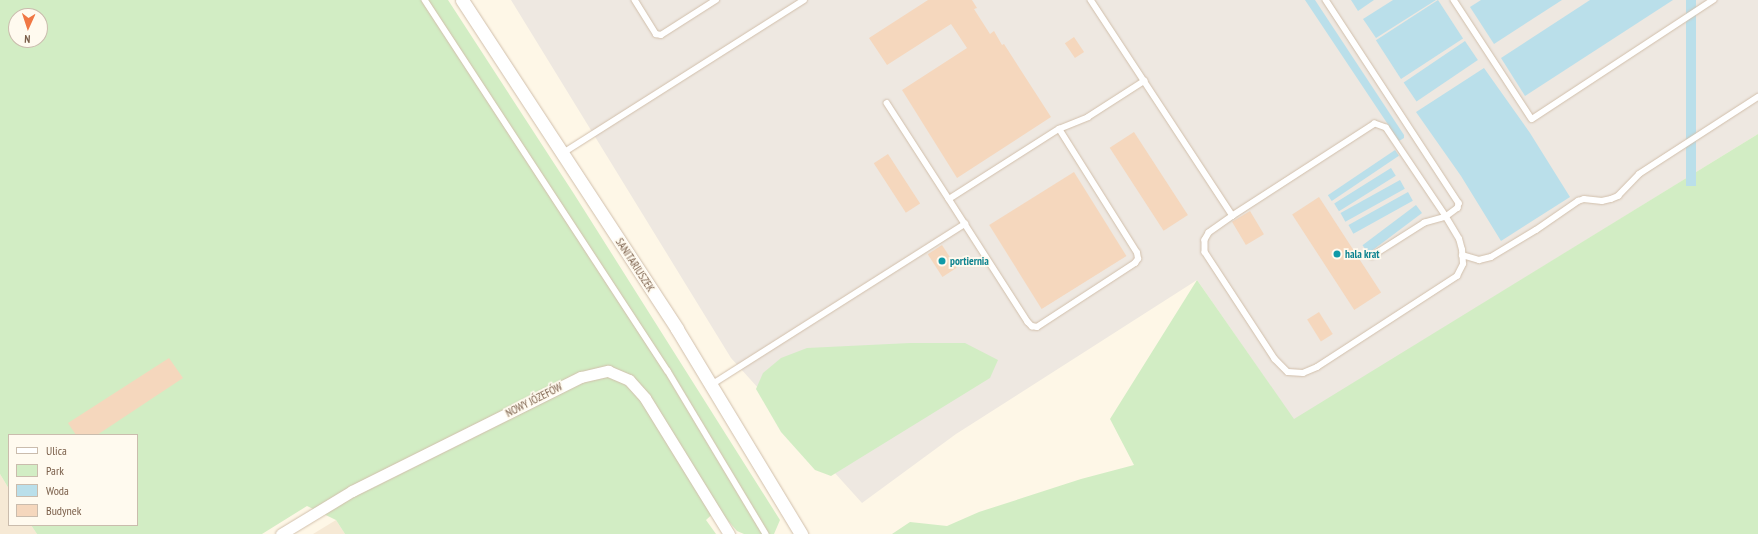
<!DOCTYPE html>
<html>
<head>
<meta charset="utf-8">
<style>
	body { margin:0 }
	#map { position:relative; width:1758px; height:534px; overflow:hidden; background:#fef7e7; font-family:"PT Sans Narrow",sans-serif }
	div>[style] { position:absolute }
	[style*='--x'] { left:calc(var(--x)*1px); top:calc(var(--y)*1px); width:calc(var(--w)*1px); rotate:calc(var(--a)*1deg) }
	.residential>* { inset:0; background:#f6e9d5 }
	.industrial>* { inset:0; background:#eee8e1 }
	.green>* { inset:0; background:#d2edc4 }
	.water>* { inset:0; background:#badfea; transform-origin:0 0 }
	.building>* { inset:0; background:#f5d7bd; transform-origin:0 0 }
	.roads { filter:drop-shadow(0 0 1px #d1bfab) drop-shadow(0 0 1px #d1bfab) }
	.service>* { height:5.5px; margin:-2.75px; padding:0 2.75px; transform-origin:2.75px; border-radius:2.75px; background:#fff }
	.minor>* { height:11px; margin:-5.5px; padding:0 5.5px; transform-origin:5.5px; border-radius:5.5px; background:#fff }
	.tertiary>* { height:13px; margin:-6.5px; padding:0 6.5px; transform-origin:6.5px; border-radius:6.5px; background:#fff }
	.dots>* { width:11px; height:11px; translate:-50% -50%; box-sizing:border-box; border:2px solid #fffaef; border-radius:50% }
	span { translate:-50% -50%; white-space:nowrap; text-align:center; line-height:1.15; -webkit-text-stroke:3.5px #fffaef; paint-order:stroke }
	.culture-label { font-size:11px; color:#0d838f; font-weight:700 }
	.left { translate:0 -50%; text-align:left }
	.street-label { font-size:11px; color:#7a5e49 }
	.legend { position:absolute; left:8px; top:434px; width:130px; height:92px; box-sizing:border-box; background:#fffaef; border:1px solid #cabcad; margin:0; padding:5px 7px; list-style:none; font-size:12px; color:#7a5e49 }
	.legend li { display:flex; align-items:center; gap:8px; height:20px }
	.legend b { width:20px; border:1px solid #cabcad }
	.north { position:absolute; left:8px; top:8px; width:40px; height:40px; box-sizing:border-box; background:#fffaef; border:1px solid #cabcad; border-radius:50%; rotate:183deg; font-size:11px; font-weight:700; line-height:16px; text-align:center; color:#7a5e49 }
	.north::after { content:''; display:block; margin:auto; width:14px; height:18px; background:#f07744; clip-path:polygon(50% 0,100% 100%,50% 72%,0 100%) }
</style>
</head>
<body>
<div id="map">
	<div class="residential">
		<i style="clip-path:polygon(0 474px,9px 489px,9px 525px,31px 525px,37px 534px,0 534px)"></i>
		<i style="clip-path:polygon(336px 520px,345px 534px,313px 534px)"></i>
	</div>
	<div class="industrial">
		<i style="clip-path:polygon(511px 0,1758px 0,1758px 134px,1294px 420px,1197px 280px,956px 434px,862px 503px,731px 358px)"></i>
	</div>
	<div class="green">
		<i style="clip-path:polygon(evenodd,0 0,448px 0,574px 194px,780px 520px,774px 534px,744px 534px,737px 531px,718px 509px,706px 520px,716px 534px,345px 534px,336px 520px,307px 506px,262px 534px,37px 534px,31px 525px,137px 525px,137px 435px,9px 435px,9px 489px,0 474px,0 0,16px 16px,40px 16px,40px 40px,16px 40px,16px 16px)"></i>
		<i style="clip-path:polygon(1758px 134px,1758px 534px,892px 534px,910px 522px,947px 526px,979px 512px,1081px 479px,1134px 465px,1110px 419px,1197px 280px,1294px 419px)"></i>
		<i style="clip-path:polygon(910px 343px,965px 343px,998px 360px,990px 378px,831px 476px,815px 470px,781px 432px,756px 389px,763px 373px,781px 358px,807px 348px)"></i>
	</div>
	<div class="water">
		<i style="clip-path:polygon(1305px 0,1315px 0,1404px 135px,1404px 138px,1399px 141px)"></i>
		<i style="clip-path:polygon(1351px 0,1374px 0,1358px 11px)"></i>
		<i style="clip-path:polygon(1393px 0,1436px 0,1376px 38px,1363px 19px)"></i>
		<i style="left:1438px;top:0;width:46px;height:74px;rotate:57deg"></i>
		<i style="clip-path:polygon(1481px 0,1562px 0,1494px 44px,1470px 7px)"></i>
		<i style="clip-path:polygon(1590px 0,1673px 0,1525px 96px,1501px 58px)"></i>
		<i style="left:1686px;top:0;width:10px;height:186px"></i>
		<i style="left:1465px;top:41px;width:23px;height:74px;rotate:56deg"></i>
		<i style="clip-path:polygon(1484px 68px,1530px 133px,1570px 197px,1501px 241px,1461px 176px,1416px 112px)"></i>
		<i style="left:1395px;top:150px;width:7px;height:81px;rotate:56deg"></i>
		<i style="left:1391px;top:168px;width:9px;height:67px;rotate:58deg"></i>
		<i style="left:1400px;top:180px;width:10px;height:68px;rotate:61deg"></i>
		<i style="left:1408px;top:192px;width:10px;height:68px;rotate:61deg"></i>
		<i style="left:1416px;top:205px;width:10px;height:67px;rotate:53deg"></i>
	</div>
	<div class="building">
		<i style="clip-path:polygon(928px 0,972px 0,977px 8px,974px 9px,990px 34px,994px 31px,1002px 45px,1004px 44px,1051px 117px,957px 178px,902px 90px,967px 48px,951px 24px,887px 65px,869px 38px)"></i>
		<i style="left:1074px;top:37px;width:18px;height:11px;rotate:56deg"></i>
		<i style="left:1134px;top:132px;width:99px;height:29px;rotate:57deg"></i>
		<i style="left:888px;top:154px;width:59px;height:17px;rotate:57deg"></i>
		<i style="left:1074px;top:172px;width:99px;height:100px;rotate:58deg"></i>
		<i style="left:1319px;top:197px;width:114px;height:32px;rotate:57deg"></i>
		<i style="left:1250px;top:211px;width:27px;height:21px;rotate:59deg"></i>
		<i style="left:942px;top:245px;width:27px;height:17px;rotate:57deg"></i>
		<i style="left:1319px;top:312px;width:26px;height:14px;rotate:58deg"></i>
		<i style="clip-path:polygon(169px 358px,183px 378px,97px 435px,76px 435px,68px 423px)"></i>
	</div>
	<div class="roads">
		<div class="service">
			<i style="--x:425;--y:0;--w:443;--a:56.8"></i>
			<i style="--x:668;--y:371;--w:190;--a:59"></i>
			<i style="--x:635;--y:0;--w:40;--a:58"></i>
			<i style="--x:656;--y:34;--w:5;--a:11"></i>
			<i style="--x:661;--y:35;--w:65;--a:-32.5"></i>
			<i style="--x:1091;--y:0;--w:258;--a:56.7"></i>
			<i style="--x:1233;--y:216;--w:29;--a:145"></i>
			<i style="--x:1209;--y:233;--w:8;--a:120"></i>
			<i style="--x:1205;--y:240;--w:12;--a:90"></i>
			<i style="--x:1205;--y:252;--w:128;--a:56.8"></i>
			<i style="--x:1275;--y:359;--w:18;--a:45"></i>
			<i style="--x:1288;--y:372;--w:15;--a:4"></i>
			<i style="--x:1303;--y:373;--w:15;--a:-23"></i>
			<i style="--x:1317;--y:367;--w:167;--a:-33"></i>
			<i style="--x:1457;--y:276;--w:13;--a:-63"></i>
			<i style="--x:1463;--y:264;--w:14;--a:-94"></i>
			<i style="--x:1462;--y:250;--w:11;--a:-105"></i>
			<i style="--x:1459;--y:239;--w:26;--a:-121"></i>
			<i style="--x:1446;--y:217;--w:107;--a:-124"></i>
			<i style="--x:1386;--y:128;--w:12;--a:-160"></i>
			<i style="--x:1375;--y:124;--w:169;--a:147.1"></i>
			<i style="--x:1326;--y:0;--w:243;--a:56.8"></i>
			<i style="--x:1459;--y:203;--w:5;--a:101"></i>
			<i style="--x:1458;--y:208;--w:15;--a:143"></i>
			<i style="--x:1446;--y:217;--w:22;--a:164"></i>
			<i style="--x:1425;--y:223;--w:62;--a:147.6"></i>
			<i style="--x:1454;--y:0;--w:142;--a:56.8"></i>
			<i style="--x:1532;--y:119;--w:217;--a:-33.3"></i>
			<i style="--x:887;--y:103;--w:114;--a:57.1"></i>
			<i style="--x:949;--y:199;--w:130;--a:-32.5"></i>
			<i style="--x:1059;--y:129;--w:31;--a:-22"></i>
			<i style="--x:1088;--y:117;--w:67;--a:-32.7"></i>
			<i style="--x:563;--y:153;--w:285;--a:-32.4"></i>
			<i style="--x:949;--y:199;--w:146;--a:57.3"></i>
			<i style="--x:1028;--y:322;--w:6;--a:45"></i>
			<i style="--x:1032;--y:326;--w:5;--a:11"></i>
			<i style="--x:1037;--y:327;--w:117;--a:-33.1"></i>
			<i style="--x:1135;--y:263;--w:5;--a:-53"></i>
			<i style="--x:1138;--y:259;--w:6;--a:-99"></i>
			<i style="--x:1137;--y:253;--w:146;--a:-122.2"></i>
			<i style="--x:1462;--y:255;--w:18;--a:16"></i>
			<i style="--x:1479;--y:260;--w:12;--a:-14"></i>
			<i style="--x:1491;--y:257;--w:52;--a:-31"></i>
			<i style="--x:1536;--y:230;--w:51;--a:-34.6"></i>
			<i style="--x:1578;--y:201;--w:6;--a:-18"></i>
			<i style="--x:1584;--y:199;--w:18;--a:6"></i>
			<i style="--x:1602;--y:201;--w:9;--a:-13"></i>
			<i style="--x:1611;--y:199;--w:8;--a:-23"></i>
			<i style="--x:1618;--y:196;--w:30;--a:-46"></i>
			<i style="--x:1639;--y:174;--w:142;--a:-32.9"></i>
			<i style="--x:711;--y:385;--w:301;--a:-32.4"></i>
		</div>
		<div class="minor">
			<i style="--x:281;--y:534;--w:83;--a:-31.2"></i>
			<i style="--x:352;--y:491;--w:256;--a:-26.5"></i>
			<i style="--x:581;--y:377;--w:28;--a:-13"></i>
			<i style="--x:608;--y:371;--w:23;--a:23"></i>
			<i style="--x:629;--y:380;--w:24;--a:48"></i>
			<i style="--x:645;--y:398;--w:160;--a:58.3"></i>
		</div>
		<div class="tertiary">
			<i style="--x:462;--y:0;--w:393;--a:56.8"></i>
			<i style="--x:677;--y:329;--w:240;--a:58.8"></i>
		</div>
	</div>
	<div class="dots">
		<i style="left:1337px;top:254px;background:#0f9aa8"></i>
		<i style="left:942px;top:261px;background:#0f9aa8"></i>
	</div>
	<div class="culture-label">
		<span class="left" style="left:1345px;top:254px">hala krat</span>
		<span class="left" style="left:950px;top:261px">portiernia</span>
	</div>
	<div class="street-label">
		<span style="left:635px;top:265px;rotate:57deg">SANITARIUSZEK</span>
		<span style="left:534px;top:400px;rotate:-27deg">NOWY JÓZEFÓW</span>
	</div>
	<ul class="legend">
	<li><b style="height:5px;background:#fff"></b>Ulica</li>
	<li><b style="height:11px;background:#d2edc4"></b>Park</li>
	<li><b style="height:11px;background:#badfea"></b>Woda</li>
	<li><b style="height:11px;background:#f5d7bd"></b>Budynek</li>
	</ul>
	<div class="north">N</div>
</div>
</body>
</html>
